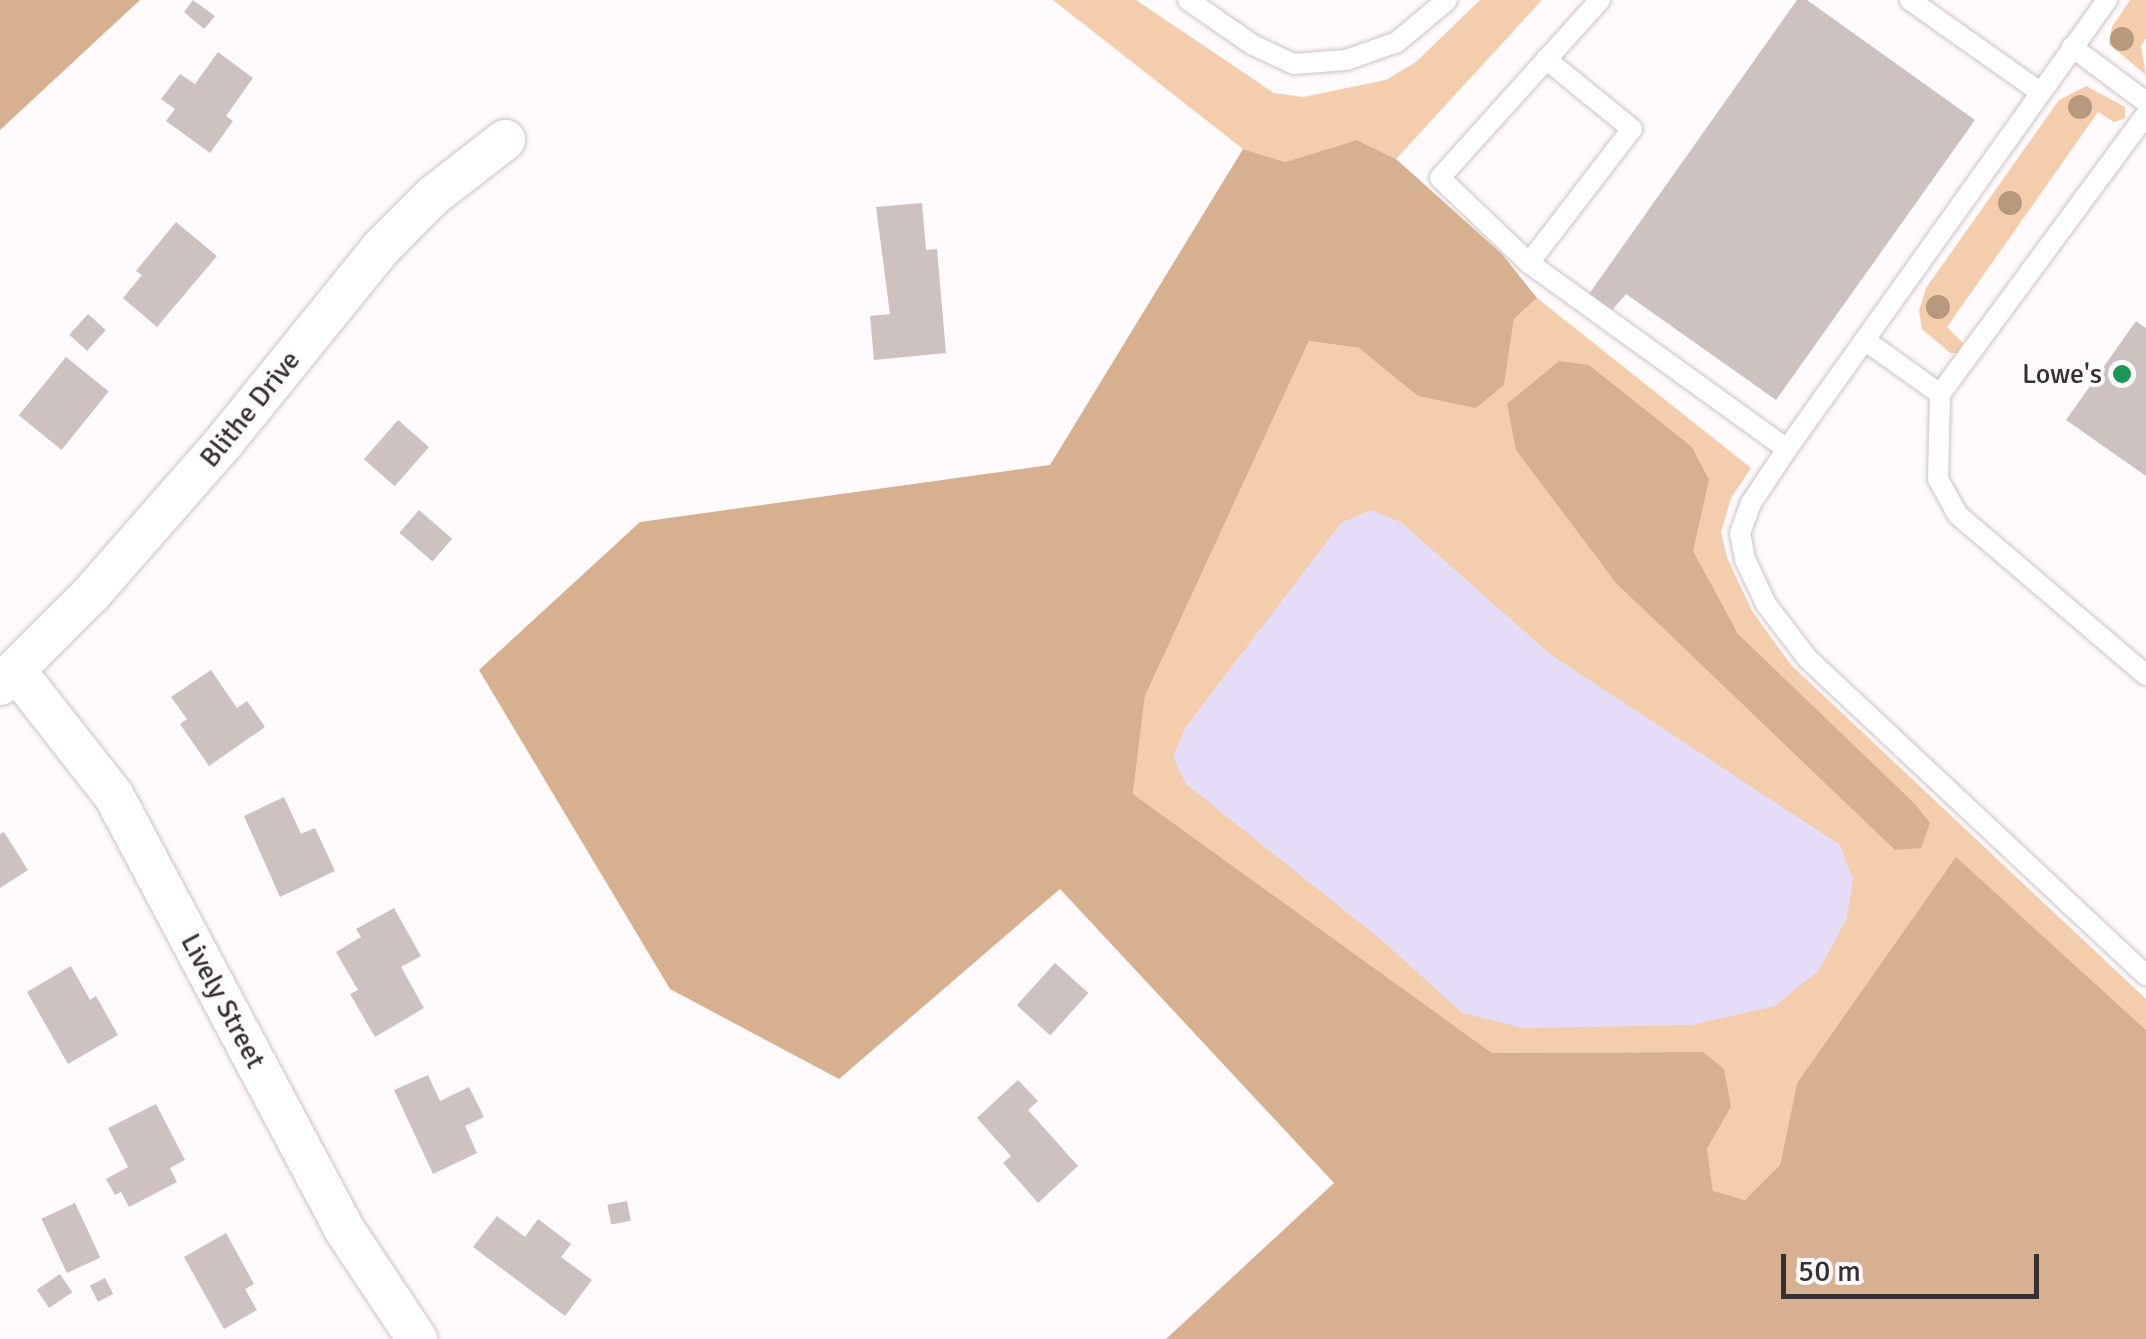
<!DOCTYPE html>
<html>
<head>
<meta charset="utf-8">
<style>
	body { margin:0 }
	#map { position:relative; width:2146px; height:1339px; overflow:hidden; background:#fffafb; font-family:Signika,sans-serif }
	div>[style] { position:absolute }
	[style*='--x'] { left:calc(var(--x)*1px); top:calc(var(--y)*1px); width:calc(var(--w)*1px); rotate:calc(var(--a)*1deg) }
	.green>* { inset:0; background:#f4cdac }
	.forest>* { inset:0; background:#d7b090 }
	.water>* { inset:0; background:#e5ddf8 }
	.building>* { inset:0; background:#cdc2c0; transform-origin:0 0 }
	.roads { filter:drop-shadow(0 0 2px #cdc2c5) drop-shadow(0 0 2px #cdc2c5) }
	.service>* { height:20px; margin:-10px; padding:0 10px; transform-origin:10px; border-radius:10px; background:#fff }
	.minor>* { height:40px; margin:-20px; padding:0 20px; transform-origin:20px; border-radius:20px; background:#fff }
	.trees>* { width:24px; height:24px; margin:-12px; border-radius:50%; background:#b7997d }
	.dots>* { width:28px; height:28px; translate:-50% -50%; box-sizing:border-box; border:5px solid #fffafb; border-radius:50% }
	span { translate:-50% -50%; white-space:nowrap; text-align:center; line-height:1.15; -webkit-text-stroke:8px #fffafb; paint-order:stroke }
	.poi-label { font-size:28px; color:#353132 }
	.right { translate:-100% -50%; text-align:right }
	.street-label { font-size:28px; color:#353132 }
	.scale { position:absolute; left:1781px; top:1254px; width:258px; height:45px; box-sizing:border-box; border:5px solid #353132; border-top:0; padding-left:12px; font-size:30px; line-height:35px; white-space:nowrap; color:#353132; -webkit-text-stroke:8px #fffafb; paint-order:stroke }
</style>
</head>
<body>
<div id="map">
	<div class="green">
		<i style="clip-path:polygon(1053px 0,1136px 0,1274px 93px,1303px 97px,1386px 80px,1416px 62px,1480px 0,1542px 0,1396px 159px,1357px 140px,1285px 162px,1243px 149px)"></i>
		<i style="clip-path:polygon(2130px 0,2146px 0,2146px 38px,2141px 46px,2146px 75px,2109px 44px,2112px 27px)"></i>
		<i style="clip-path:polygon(2086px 86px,2125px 107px,2125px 118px,2114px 122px,2098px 112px,1947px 327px,1963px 343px,1958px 353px,1950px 353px,1922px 329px,1919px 311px,1926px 288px,2059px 100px)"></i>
		<i style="clip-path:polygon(1537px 298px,1751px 468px,1731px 498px,1721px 532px,1727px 558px,1752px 611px,1791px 665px,2146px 999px,2146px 1030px,1956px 858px,1797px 1083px,1780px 1165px,1746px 1200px,1713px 1192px,1707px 1149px,1731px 1107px,1704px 1052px,1492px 1053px,1133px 794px,1145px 696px,1309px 341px,1359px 348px,1418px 395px,1504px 384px,1514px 319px)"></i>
	</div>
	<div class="forest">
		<i style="clip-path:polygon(0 0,140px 0,0 130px)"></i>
		<i style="clip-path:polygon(1357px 140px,1396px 159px,1502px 254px,1537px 298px,1514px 319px,1504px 385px,1476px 408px,1418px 396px,1359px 348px,1309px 341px,1145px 696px,1133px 794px,1492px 1053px,1703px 1052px,1724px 1069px,1731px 1107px,1707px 1149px,1713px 1191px,1745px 1200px,1780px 1165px,1797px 1083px,1956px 857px,2146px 1030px,2146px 1339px,1166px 1339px,1334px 1183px,1060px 889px,839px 1079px,670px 989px,479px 670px,640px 522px,1050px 465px,1243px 149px,1285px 162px)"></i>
		<i style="clip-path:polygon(1559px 361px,1589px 365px,1692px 447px,1709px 480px,1693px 551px,1738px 634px,1915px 804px,1930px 823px,1921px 848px,1895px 850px,1616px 583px,1516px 450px,1507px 404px)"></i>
	</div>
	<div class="water">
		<i style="clip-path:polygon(1371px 510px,1401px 522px,1550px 654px,1840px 845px,1853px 879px,1847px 918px,1819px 970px,1775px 1006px,1692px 1025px,1523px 1028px,1462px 1013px,1384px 942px,1186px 784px,1173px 757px,1185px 728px,1341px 523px)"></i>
	</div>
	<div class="building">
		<i style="clip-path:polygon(193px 0,215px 16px,204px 29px,184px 12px)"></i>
		<i style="clip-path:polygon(1797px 0,1807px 0,1975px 120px,1776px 400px,1626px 294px,1612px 310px,1589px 294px)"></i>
		<i style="clip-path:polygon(218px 52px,253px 78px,226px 116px,233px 121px,210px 153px,166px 121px,175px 109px,161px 99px,180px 74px,195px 84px)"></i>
		<i style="clip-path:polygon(922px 203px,926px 250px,937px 249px,946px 353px,874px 360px,870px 316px,890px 314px,876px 207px)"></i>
		<i style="clip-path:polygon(176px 222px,217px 256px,157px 327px,123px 298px,142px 275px,136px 271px)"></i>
		<i style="left:88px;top:314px;width:24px;height:28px;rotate:42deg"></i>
		<i style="clip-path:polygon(2136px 321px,2146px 328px,2146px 476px,2066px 420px)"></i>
		<i style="left:66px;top:357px;width:55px;height:75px;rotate:39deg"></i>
		<i style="left:398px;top:420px;width:41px;height:52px;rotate:41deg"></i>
		<i style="left:419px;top:510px;width:44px;height:30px;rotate:41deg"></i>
		<i style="clip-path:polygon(211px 670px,237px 708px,247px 701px,265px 727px,209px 766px,180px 724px,187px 719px,171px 697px)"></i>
		<i style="clip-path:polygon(284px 797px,301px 834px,315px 828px,335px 871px,280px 897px,244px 816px)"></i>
		<i style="clip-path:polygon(4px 832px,28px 870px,0 888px,0 834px)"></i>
		<i style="clip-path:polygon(394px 908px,421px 956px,401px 967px,424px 1008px,375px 1037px,350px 994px,358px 990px,336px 952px,361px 937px,356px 929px)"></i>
		<i style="left:1055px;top:963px;width:45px;height:57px;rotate:42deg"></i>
		<i style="clip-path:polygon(71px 966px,90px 1000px,96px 996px,118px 1035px,68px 1064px,27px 992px)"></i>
		<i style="clip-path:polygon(428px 1075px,440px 1101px,469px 1087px,484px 1117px,465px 1126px,477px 1153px,433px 1174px,394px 1090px)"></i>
		<i style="clip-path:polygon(1018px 1080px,1038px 1101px,1028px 1110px,1078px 1166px,1038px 1203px,1003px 1163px,1011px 1156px,977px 1118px)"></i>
		<i style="clip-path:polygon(156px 1104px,185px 1160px,170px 1168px,177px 1182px,129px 1207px,121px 1192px,115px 1195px,106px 1179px,128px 1167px,108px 1128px)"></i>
		<i style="left:627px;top:1201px;width:20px;height:20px;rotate:79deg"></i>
		<i style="left:75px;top:1203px;width:60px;height:37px;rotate:65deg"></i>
		<i style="clip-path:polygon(497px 1216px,525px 1237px,538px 1219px,571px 1244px,561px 1257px,592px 1280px,565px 1316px,473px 1247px)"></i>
		<i style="clip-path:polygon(226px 1233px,254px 1284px,245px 1289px,257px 1310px,224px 1329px,184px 1257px)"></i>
		<i style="left:60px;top:1274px;width:22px;height:28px;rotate:56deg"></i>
		<i style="left:105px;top:1278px;width:18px;height:17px;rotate:63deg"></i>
	</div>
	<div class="roads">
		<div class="service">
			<i style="--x:1188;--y:0;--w:79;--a:34.7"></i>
			<i style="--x:1253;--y:45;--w:45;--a:24.9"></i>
			<i style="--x:1294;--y:64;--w:52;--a:-4.4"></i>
			<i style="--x:1346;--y:60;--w:54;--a:-19.4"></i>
			<i style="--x:1397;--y:42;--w:65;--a:-40"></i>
			<i style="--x:1600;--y:0;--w:239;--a:132"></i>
			<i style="--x:1440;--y:178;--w:123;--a:43.7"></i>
			<i style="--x:1529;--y:263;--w:318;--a:35.8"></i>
			<i style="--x:1910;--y:0;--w:159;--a:35.3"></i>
			<i style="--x:2107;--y:0;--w:551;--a:125.48"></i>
			<i style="--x:1787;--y:449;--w:65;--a:123.7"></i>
			<i style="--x:1751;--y:503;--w:32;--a:110"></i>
			<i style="--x:1740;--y:533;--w:26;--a:79"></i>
			<i style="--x:1745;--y:559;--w:50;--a:65"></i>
			<i style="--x:1766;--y:604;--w:69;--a:52.6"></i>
			<i style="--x:1808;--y:659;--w:463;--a:43.1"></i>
			<i style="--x:2072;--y:47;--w:92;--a:36.6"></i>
			<i style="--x:1529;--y:263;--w:169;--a:-52.5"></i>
			<i style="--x:1632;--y:129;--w:111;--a:-140.9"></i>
			<i style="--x:1866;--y:341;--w:91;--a:35.6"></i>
			<i style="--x:1940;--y:394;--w:85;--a:91.3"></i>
			<i style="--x:1938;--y:479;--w:41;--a:60.9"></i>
			<i style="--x:1958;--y:515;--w:247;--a:40.4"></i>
			<i style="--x:1940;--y:394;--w:347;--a:-53.6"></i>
		</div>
		<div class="minor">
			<i style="--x:16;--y:671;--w:159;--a:51.9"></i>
			<i style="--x:114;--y:796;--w:490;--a:62"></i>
			<i style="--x:344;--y:1229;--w:132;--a:56.4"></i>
			<i style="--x:0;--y:685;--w:130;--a:-45"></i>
			<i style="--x:92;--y:593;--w:201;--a:-48.8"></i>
			<i style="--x:224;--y:442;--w:250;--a:-51"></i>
			<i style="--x:381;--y:248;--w:75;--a:-45"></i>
			<i style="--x:434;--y:195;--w:90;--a:-37.8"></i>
		</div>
	</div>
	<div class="trees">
		<i style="left:2122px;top:39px"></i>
		<i style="left:2080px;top:107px"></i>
		<i style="left:2010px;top:203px"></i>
		<i style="left:1938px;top:307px"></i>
	</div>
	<div class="dots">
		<i style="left:2122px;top:374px;background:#1a9755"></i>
	</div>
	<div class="poi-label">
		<span class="right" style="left:2102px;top:374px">Lowe's</span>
	</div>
	<div class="street-label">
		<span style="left:250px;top:409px;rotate:-51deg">Blithe Drive</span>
		<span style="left:223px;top:1001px;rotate:62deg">Lively Street</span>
	</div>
	<div class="scale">50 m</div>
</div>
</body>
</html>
